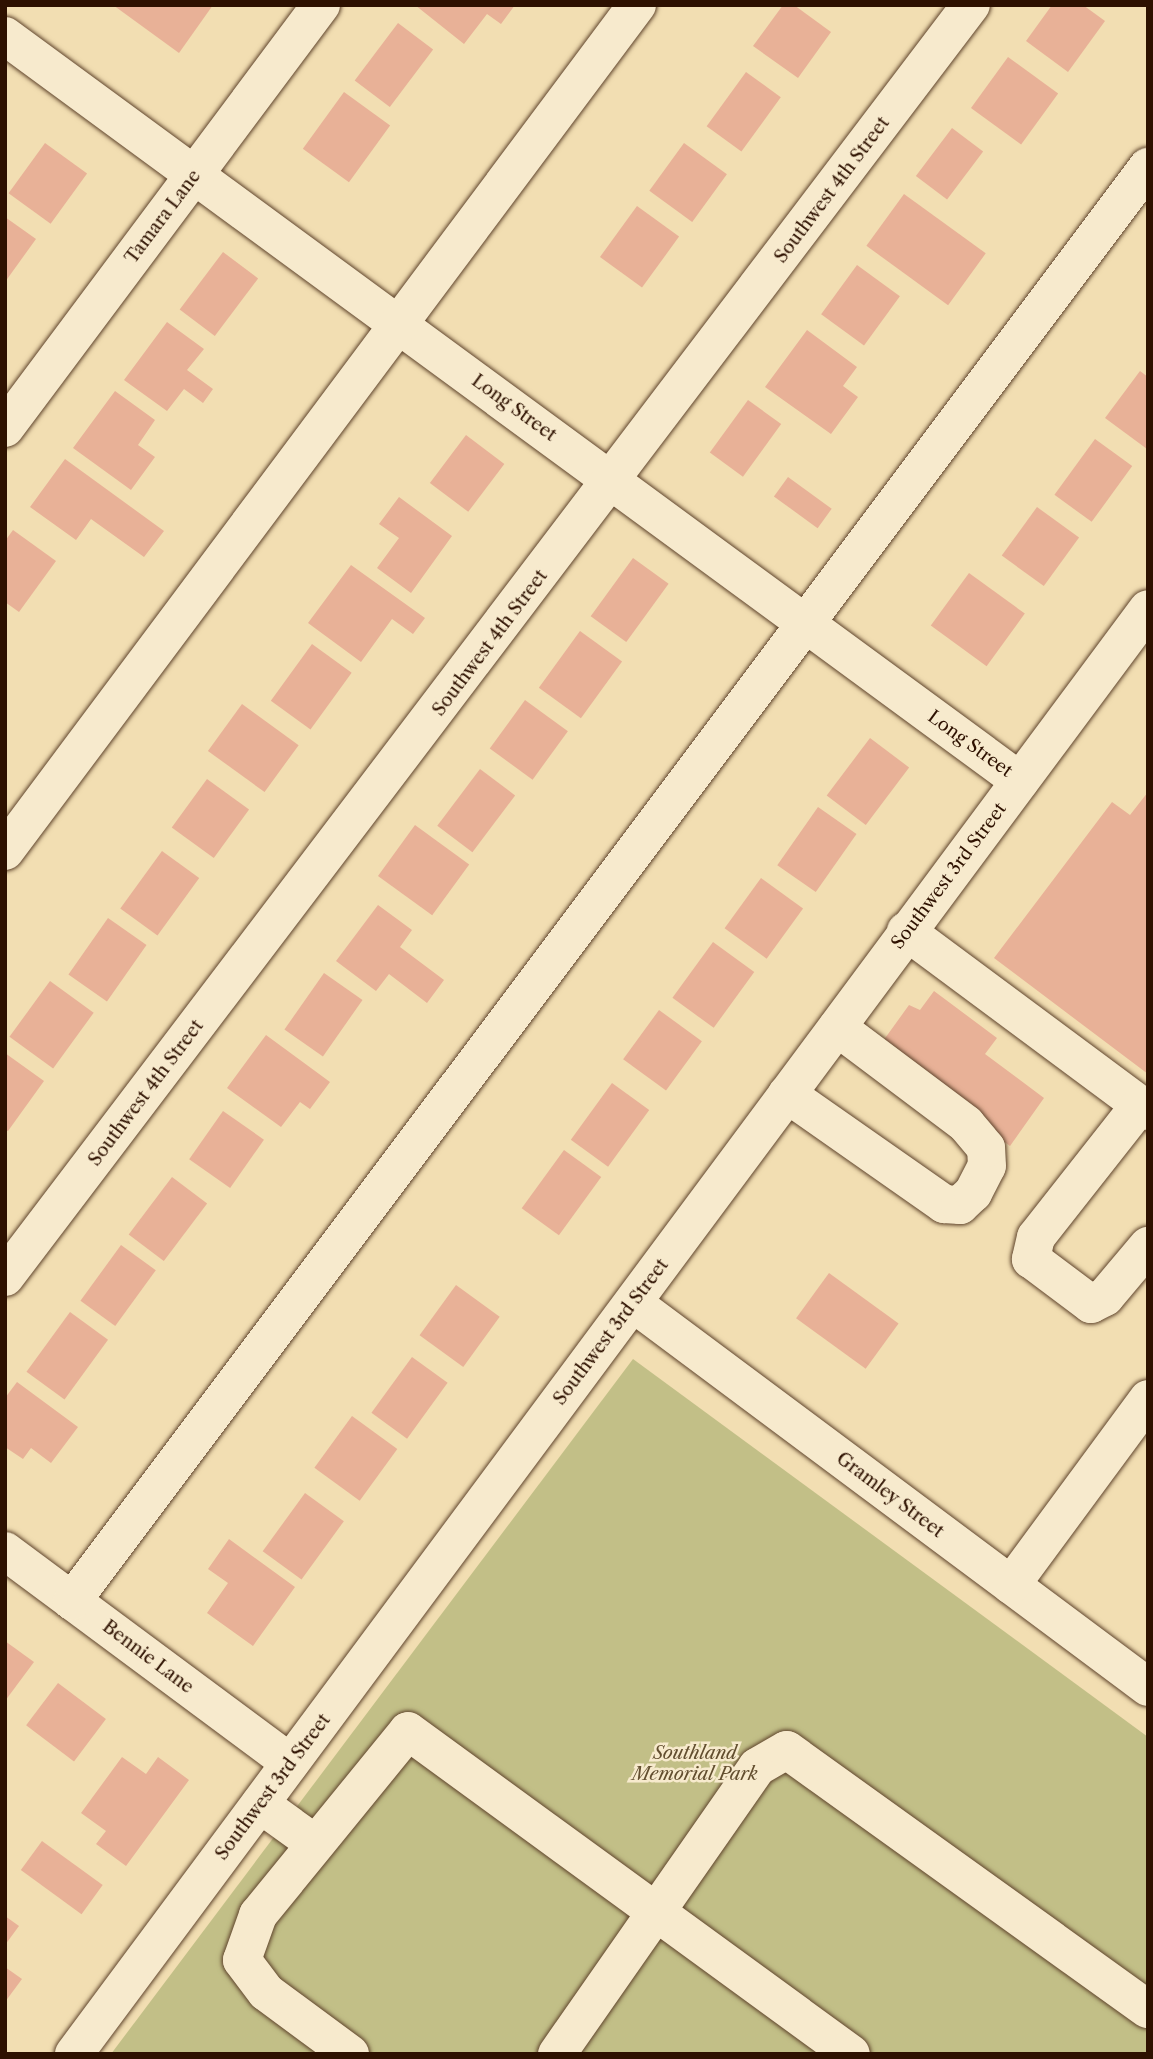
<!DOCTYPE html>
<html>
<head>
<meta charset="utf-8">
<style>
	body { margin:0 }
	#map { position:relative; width:1153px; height:2059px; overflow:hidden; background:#f2deb2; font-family:"Libre Caslon Text",serif }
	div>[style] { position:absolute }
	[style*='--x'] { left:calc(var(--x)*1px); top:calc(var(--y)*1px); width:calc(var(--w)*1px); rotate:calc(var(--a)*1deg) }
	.green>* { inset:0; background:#c2bf87 }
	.building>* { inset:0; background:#e8b197; transform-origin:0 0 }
	.roads { filter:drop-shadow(0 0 2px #5f442c) drop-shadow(0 0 2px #5f442c) }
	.minor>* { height:38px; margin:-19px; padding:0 19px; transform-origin:19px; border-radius:19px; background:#f7eacd }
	span { translate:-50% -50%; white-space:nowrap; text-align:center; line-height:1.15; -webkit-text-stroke:5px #f7eacd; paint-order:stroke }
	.street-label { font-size:18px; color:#2e1100 }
	.park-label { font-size:18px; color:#624e2f; font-style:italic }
	.frame { position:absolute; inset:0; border:7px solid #2e1100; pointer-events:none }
</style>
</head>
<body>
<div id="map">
	<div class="green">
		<i style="clip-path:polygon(633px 1359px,1148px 1737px,1148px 2054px,111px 2054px)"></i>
	</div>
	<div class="building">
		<i style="clip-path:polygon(113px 5px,213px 5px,179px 53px)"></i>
		<i style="clip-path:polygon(415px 5px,515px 5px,501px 24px,487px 14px,464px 44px)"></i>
		<i style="clip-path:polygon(783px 5px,794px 5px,831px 32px,798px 78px,753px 46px)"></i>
		<i style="clip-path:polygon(1052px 5px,1083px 5px,1105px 21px,1068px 72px,1026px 41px)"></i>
		<i style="left:398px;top:23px;width:44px;height:72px;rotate:37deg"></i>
		<i style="left:1008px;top:57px;width:62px;height:63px;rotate:36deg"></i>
		<i style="left:746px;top:72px;width:43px;height:67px;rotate:36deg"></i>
		<i style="left:344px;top:92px;width:57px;height:70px;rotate:36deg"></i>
		<i style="left:952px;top:128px;width:39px;height:60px;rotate:37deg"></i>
		<i style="left:45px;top:143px;width:52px;height:62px;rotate:36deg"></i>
		<i style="left:684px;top:143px;width:53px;height:59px;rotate:36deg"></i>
		<i style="left:904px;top:194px;width:101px;height:64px;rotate:36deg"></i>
		<i style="left:637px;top:206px;width:52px;height:63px;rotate:36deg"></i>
		<i style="clip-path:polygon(5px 217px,36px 239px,5px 282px)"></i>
		<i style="left:223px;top:252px;width:44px;height:72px;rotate:37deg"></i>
		<i style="left:857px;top:265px;width:53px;height:61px;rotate:36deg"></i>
		<i style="clip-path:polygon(167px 322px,204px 349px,187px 370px,213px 389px,203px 403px,184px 389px,167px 411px,124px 380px)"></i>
		<i style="clip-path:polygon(807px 330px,857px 367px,843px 386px,858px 397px,831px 434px,765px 387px)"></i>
		<i style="clip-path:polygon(1140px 371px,1148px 377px,1147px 449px,1105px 418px)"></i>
		<i style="clip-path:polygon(115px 391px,155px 420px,138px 445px,155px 457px,131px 490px,73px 448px)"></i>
		<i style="left:748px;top:400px;width:41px;height:65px;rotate:36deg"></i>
		<i style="left:466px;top:435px;width:48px;height:60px;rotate:37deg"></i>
		<i style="left:1095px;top:439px;width:46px;height:69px;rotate:36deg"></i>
		<i style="clip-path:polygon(65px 459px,164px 531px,144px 557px,91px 519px,76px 540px,30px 507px)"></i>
		<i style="left:788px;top:477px;width:54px;height:24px;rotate:36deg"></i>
		<i style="clip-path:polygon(399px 497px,452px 536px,411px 593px,377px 568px,399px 538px,379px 524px)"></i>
		<i style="left:1037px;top:507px;width:52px;height:60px;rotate:36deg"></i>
		<i style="clip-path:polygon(13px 530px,56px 561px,19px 612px,5px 602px,5px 541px)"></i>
		<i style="left:633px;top:558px;width:44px;height:72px;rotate:36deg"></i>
		<i style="clip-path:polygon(351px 565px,425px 618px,413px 634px,392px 619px,361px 662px,308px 623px)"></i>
		<i style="left:969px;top:573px;width:69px;height:65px;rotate:36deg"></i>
		<i style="left:580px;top:631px;width:52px;height:70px;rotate:36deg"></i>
		<i style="left:312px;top:644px;width:49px;height:70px;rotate:36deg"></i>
		<i style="left:525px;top:700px;width:53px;height:60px;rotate:36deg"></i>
		<i style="left:242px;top:704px;width:70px;height:58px;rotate:36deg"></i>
		<i style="left:870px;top:738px;width:49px;height:72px;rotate:37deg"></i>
		<i style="left:480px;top:769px;width:44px;height:71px;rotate:37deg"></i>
		<i style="left:207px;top:779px;width:52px;height:60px;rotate:36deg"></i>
		<i style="clip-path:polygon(1148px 792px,1148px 1074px,994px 958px,1112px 802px,1130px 815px)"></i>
		<i style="left:818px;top:807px;width:47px;height:71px;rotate:35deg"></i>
		<i style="left:415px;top:825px;width:67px;height:63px;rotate:36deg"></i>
		<i style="left:162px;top:851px;width:46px;height:71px;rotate:36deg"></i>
		<i style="left:761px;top:878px;width:52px;height:62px;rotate:36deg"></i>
		<i style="clip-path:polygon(378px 905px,412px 930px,400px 947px,444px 980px,427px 1003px,389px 974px,376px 991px,336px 961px)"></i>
		<i style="left:108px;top:918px;width:47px;height:69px;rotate:35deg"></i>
		<i style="left:713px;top:942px;width:51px;height:69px;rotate:36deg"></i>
		<i style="left:324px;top:973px;width:47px;height:69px;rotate:35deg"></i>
		<i style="left:50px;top:981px;width:54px;height:69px;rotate:36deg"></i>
		<i style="clip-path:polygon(934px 991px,997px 1038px,985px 1054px,1044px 1098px,1010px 1146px,878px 1048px,909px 1005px,920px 1010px)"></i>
		<i style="left:659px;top:1010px;width:53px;height:61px;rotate:36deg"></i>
		<i style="clip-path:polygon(266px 1035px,330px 1082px,310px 1109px,300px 1102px,281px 1127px,227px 1088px)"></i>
		<i style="clip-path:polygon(5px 1053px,44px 1081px,8px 1131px,5px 1130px)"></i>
		<i style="left:612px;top:1083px;width:46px;height:70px;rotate:36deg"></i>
		<i style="left:223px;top:1111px;width:50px;height:59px;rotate:35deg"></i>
		<i style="left:564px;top:1150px;width:46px;height:72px;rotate:36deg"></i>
		<i style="left:172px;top:1177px;width:44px;height:72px;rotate:37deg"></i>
		<i style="left:121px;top:1245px;width:43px;height:69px;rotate:36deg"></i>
		<i style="left:829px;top:1273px;width:86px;height:56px;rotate:36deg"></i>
		<i style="left:456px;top:1285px;width:54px;height:62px;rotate:36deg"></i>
		<i style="left:70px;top:1312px;width:47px;height:74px;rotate:36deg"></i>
		<i style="left:412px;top:1357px;width:44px;height:69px;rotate:36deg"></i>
		<i style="clip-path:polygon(17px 1382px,78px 1427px,51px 1463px,31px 1448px,23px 1459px,5px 1447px,5px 1398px)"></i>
		<i style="left:352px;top:1416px;width:56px;height:64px;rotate:36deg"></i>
		<i style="left:305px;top:1493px;width:48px;height:72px;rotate:36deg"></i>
		<i style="clip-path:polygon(229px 1539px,295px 1587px,253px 1646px,207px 1613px,228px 1583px,208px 1569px)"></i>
		<i style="clip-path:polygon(5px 1641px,34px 1662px,5px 1701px)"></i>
		<i style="left:58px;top:1683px;width:60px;height:53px;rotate:37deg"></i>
		<i style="clip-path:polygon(122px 1757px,146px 1774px,158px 1757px,189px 1780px,126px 1866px,96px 1844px,106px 1831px,81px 1813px)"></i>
		<i style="left:42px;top:1841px;width:75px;height:36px;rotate:36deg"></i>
		<i style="clip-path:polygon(5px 1916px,19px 1926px,5px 1945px)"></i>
		<i style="clip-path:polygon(5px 1967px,22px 1979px,5px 2002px)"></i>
	</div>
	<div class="roads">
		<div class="minor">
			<i style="--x:5;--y:36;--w:1259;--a:36.28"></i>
			<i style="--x:5;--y:428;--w:528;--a:-53.24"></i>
			<i style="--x:5;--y:851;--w:1056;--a:-53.24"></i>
			<i style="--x:906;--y:931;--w:302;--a:36.6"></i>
			<i style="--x:787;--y:1094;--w:192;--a:35"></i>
			<i style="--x:944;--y:1204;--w:16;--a:4"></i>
			<i style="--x:960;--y:1205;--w:18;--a:-43"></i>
			<i style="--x:973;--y:1193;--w:30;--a:-63"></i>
			<i style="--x:987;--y:1166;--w:18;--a:-93"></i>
			<i style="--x:986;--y:1148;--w:31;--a:-130"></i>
			<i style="--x:966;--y:1124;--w:161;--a:-143.1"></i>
			<i style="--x:1140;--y:1105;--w:168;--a:128.2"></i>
			<i style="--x:1036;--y:1237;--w:23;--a:103"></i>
			<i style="--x:1031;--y:1259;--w:75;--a:36.9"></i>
			<i style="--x:1091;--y:1304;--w:16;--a:-27"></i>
			<i style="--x:1105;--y:1297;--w:67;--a:-49.9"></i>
			<i style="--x:5;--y:1277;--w:1597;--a:-52.79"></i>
			<i style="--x:633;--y:1303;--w:642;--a:36.71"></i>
			<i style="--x:5;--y:1551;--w:355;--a:36.6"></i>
			<i style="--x:1011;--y:1585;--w:231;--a:-53.6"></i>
			<i style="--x:72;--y:1601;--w:1793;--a:-53.12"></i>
			<i style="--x:260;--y:1804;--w:67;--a:35.8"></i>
			<i style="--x:74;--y:2054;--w:1800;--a:-53.38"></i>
			<i style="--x:350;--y:2054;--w:104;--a:-143.6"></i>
			<i style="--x:266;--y:1992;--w:40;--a:-127"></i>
			<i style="--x:242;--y:1960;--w:48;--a:-70.4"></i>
			<i style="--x:258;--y:1915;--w:237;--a:-50.8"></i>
			<i style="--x:408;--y:1731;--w:548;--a:36.1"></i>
			<i style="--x:557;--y:2054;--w:350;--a:-55.1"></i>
			<i style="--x:757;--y:1767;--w:34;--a:-30"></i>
			<i style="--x:787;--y:1750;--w:444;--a:35.7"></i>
		</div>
	</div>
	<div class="street-label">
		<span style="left:832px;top:190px;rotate:-53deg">Southwest 4th Street</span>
		<span style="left:163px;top:217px;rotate:-53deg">Tamara Lane</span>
		<span style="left:514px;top:408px;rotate:36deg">Long Street</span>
		<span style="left:490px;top:643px;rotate:-53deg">Southwest 4th Street</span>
		<span style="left:970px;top:744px;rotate:36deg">Long Street</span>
		<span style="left:949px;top:876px;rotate:-53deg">Southwest 3rd Street</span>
		<span style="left:146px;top:1093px;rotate:-53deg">Southwest 4th Street</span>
		<span style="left:611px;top:1332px;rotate:-53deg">Southwest 3rd Street</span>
		<span style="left:890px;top:1495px;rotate:37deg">Gramley Street</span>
		<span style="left:148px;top:1657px;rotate:37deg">Bennie Lane</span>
		<span style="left:273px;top:1787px;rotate:-53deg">Southwest 3rd Street</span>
	</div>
	<div class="park-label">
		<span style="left:695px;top:1764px">Southland<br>Memorial Park</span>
	</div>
	<div class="frame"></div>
</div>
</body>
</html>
